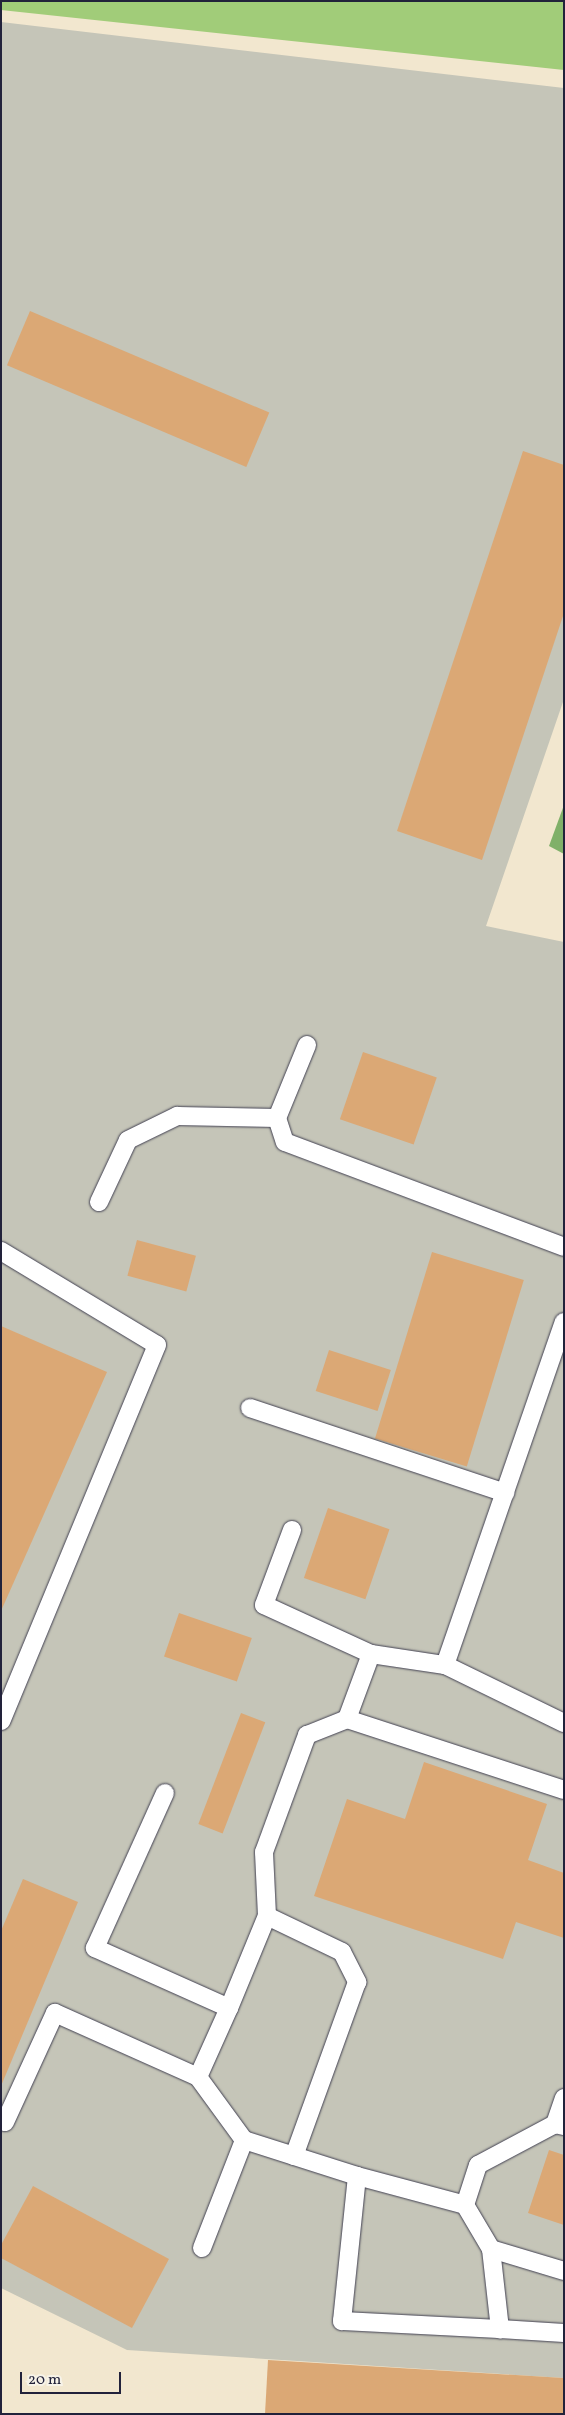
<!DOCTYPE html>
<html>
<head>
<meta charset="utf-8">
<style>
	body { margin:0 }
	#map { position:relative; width:565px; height:2415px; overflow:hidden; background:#f2e7cf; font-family:Vollkorn,serif }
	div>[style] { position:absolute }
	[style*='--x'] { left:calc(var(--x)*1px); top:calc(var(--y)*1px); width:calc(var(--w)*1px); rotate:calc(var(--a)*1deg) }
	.industrial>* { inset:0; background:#c5c5b8 }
	.green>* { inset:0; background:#a1cc79 }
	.forest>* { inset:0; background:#80b069 }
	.building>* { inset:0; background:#dba875; transform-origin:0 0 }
	.roads { filter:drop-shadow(0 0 1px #414051) drop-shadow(0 0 1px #414051) }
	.service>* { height:18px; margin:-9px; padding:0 9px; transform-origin:9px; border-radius:9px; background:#fff }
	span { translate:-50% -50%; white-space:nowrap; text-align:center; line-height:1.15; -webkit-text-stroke:5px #f7f3e8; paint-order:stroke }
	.frame { position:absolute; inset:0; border:2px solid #22223b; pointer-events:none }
	.scale { position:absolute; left:20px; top:2372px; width:101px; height:22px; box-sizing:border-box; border:2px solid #22223b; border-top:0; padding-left:6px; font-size:15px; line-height:18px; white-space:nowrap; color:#22223b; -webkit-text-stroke:4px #f7f3e8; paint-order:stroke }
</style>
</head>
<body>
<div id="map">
	<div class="industrial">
		<i style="clip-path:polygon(1px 22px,564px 88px,564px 699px,486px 926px,564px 942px,564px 2378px,127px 2350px,1px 2288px)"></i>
	</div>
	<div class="green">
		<i style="clip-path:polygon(1px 1px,564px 1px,564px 70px,1px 10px)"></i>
	</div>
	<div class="forest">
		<i style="clip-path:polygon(564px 805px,564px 854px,549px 846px)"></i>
	</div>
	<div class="building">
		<i style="left:30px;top:311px;width:260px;height:59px;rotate:23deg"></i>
		<i style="clip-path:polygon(523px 451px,564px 465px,564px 613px,482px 860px,397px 831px)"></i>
		<i style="left:363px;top:1052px;width:78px;height:71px;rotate:19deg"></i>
		<i style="left:137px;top:1240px;width:61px;height:37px;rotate:15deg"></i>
		<i style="left:432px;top:1252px;width:96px;height:195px;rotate:17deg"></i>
		<i style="clip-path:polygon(1px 1326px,107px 1372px,1px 1611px)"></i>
		<i style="left:329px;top:1350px;width:65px;height:43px;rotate:18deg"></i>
		<i style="left:328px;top:1508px;width:65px;height:74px;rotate:19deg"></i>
		<i style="left:179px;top:1613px;width:77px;height:46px;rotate:19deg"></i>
		<i style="left:241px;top:1713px;width:26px;height:119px;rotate:21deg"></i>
		<i style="clip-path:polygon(424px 1762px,547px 1804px,528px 1860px,564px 1873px,564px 1938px,516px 1922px,503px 1959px,314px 1896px,347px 1799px,405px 1819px)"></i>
		<i style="clip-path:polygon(23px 1879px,78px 1902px,1px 2086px,1px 1931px)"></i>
		<i style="clip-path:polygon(549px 2150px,564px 2155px,564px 2225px,528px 2213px)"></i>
		<i style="clip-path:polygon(33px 2186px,169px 2259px,132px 2328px,1px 2258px,1px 2245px)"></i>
		<i style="clip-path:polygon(268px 2360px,564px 2378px,564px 2414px,265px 2414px)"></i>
	</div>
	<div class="roads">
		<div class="service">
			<i style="--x:307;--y:1045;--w:79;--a:112.3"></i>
			<i style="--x:277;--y:1118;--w:25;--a:72"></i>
			<i style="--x:285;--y:1142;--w:298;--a:20.6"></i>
			<i style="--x:99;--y:1202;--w:68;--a:-64.9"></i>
			<i style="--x:128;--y:1140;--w:55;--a:-26.1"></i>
			<i style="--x:177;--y:1116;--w:100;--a:1.1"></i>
			<i style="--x:1;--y:1251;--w:182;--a:31.1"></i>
			<i style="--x:157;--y:1345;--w:407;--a:112.5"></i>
			<i style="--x:250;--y:1408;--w:269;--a:18.4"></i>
			<i style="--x:292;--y:1530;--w:80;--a:110.5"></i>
			<i style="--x:264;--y:1605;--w:118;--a:24.6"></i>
			<i style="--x:371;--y:1654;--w:75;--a:8.5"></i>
			<i style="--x:445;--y:1665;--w:132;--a:26"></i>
			<i style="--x:371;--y:1654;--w:69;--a:110.3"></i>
			<i style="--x:347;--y:1719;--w:228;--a:18.1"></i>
			<i style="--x:445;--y:1665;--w:363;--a:-70.9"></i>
			<i style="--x:267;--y:1916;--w:64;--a:-92.7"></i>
			<i style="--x:264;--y:1852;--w:125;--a:-69.8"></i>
			<i style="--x:307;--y:1735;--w:43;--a:-21.8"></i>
			<i style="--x:229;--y:2008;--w:100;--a:-67.6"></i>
			<i style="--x:267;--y:1916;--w:83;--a:25.6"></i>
			<i style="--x:342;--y:1952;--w:34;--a:63"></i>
			<i style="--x:357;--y:1982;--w:185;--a:109.9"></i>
			<i style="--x:198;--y:2077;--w:78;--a:53.9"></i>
			<i style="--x:564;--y:2098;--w:28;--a:109"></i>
			<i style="--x:555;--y:2124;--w:9;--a:13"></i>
			<i style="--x:5;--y:2122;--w:120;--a:-65.4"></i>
			<i style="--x:55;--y:2013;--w:157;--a:24.1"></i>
			<i style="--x:198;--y:2077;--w:76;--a:-65.8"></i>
			<i style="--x:229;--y:2008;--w:147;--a:-155.9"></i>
			<i style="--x:95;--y:1948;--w:170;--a:-65.7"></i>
			<i style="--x:555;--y:2124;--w:87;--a:152"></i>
			<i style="--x:478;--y:2165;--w:42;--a:108"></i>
			<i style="--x:465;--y:2205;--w:51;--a:59.4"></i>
			<i style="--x:491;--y:2249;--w:81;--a:83.6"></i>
			<i style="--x:500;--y:2329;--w:64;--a:3.6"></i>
			<i style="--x:357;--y:2176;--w:112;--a:15"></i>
			<i style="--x:202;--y:2248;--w:116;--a:-68.7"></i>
			<i style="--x:244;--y:2140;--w:119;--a:17.7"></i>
			<i style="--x:357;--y:2176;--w:146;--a:95.9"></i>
			<i style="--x:342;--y:2321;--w:158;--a:2.9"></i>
			<i style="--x:491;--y:2249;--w:76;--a:16.8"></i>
		</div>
	</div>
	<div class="frame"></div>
	<div class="scale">20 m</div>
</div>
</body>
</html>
